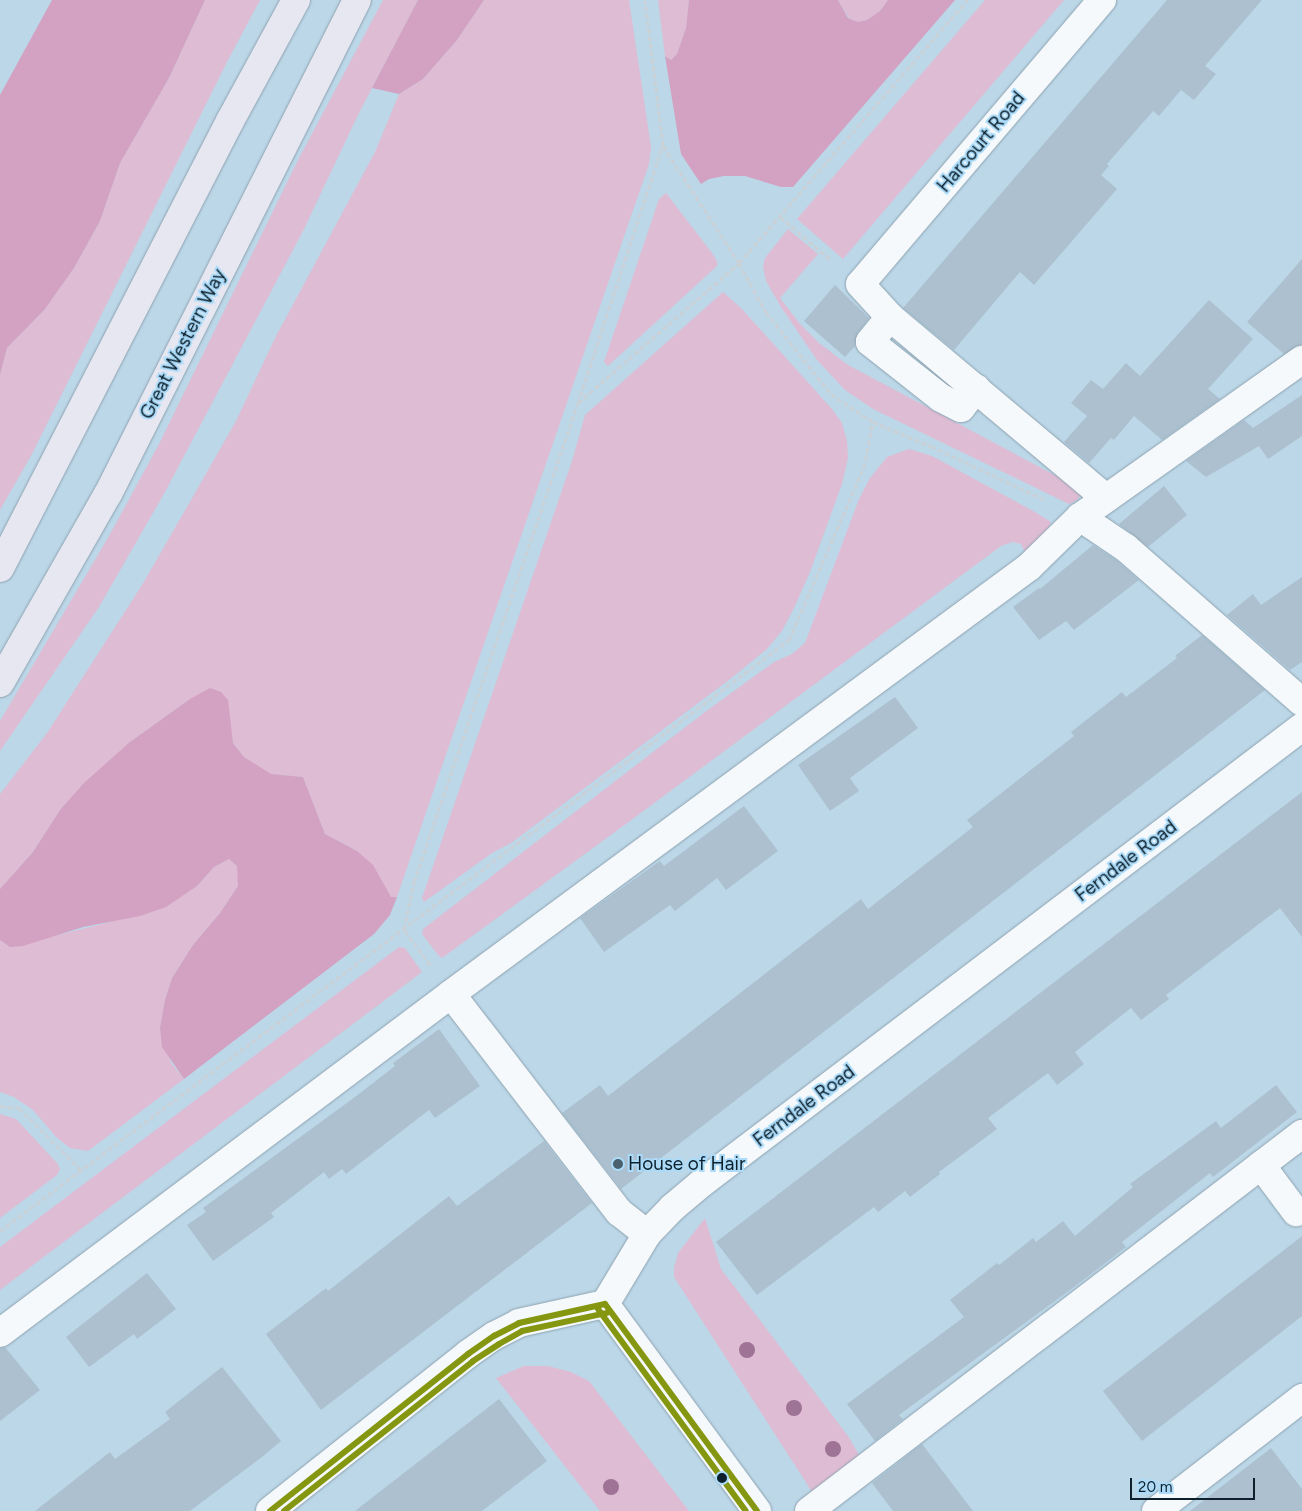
<!DOCTYPE html>
<html>
<head>
<meta charset="utf-8">
<style>
	body { margin:0 }
	#map { position:relative; width:1302px; height:1511px; overflow:hidden; background:#bcd7e8; font-family:Figtree,sans-serif }
	div>[style] { position:absolute }
	[style*='--x'] { left:calc(var(--x)*1px); top:calc(var(--y)*1px); width:calc(var(--w)*1px); rotate:calc(var(--a)*1deg) }
	.green>* { inset:0; background:#debcd4 }
	.forest>* { inset:0; background:#d3a1c2 }
	.building>* { inset:0; background:#acc0d0 }
	.path>* { height:3px; margin-top:-1.5px; transform-origin:0; background:repeating-linear-gradient(90deg,#c9d1d7 0 5px,transparent 0 7.5px) }
	.roads { filter:drop-shadow(0 0 1px #8da2af) drop-shadow(0 0 1px #8da2af) }
	.minor>* { height:28px; margin:-14px; padding:0 14px; transform-origin:14px; border-radius:14px; background:#f5f9fc }
	.major>* { height:28px; margin:-14px; padding:0 14px; transform-origin:14px; border-radius:14px; background:#e6e7f1 }
	.bus-1>* { height:6px; margin:-3px; padding:0 3px; transform-origin:3px; border-radius:3px; background:#859610 }
	.bus-2>* { height:6px; margin:-3px; padding:0 3px; transform-origin:3px; border-radius:3px; background:#859610 }
	.trees>* { width:16px; height:16px; margin:-8px; border-radius:50%; background:#9e7395 }
	.dots>* { width:14px; height:14px; translate:-50% -50%; box-sizing:border-box; border:2px solid #abdbf9; border-radius:50% }
	span { translate:-50% -50%; white-space:nowrap; text-align:center; line-height:1.15; -webkit-text-stroke:4px #abdbf9; paint-order:stroke }
	.street-label { font-size:19px; color:#0d202b }
	.poi-label { font-size:19px; color:#0d202b }
	.left { translate:0 -50%; text-align:left }
	.scale { position:absolute; left:1130px; top:1478px; width:125px; height:22px; box-sizing:border-box; border:2px solid #0d202b; border-top:0; padding-left:6px; font-size:15px; line-height:18px; white-space:nowrap; color:#0d202b; -webkit-text-stroke:4px #abdbf9; paint-order:stroke }
</style>
</head>
<body>
<div id="map">
	<div class="green">
		<i style="clip-path:polygon(205px 0,260px 0,227px 62px,32px 454px,0 510px,0 375px,7px 348px,45px 309px,74px 268px,100px 221px,120px 163px,169px 78px)"></i>
		<i style="clip-path:polygon(383px 0,418px 0,359px 113px,303px 231px,165px 492px,99px 607px,0 751px,0 721px,109px 536px,159px 444px,298px 160px)"></i>
		<i style="clip-path:polygon(484px 0,629px 0,651px 147px,649px 164px,397px 897px,391px 897px,357px 851px,325px 834px,303px 777px,271px 774px,255px 765px,244px 757px,233px 743px,231px 731px,190px 699px,130px 742px,60px 810px,33px 852px,0 889px,0 794px,47px 733px,142px 585px,191px 500px,236px 421px,275px 338px,375px 152px,399px 94px,423px 79px,457px 40px)"></i>
		<i style="clip-path:polygon(658px 0,689px 0,686px 28px,677px 54px,671px 60px,665px 56px)"></i>
		<i style="clip-path:polygon(838px 0,888px 0,880px 11px,867px 20px,858px 22px,849px 18px)"></i>
		<i style="clip-path:polygon(985px 0,1064px 0,843px 259px,797px 219px)"></i>
		<i style="clip-path:polygon(666px 193px,712px 253px,717px 261px,717px 266px,608px 366px,604px 362px,659px 199px)"></i>
		<i style="clip-path:polygon(788px 229px,818px 254px,780px 298px,800px 324px,819px 343px,848px 365px,1062px 479px,1081px 494px,1077px 500px,1069px 504px,873px 409px,845px 390px,817px 360px,781px 307px,766px 281px,763px 267px,765px 258px)"></i>
		<i style="clip-path:polygon(723px 292px,741px 308px,832px 409px,842px 423px,847px 441px,848px 458px,842px 484px,810px 572px,794px 608px,782px 631px,767px 649px,729px 680px,511px 843px,492px 853px,424px 902px,422px 898px,572px 461px,585px 415px)"></i>
		<i style="clip-path:polygon(909px 449px,932px 456px,1035px 512px,1051px 522px,1046px 533px,1026px 555px,1021px 544px,1013px 542px,1001px 546px,630px 821px,442px 958px,438px 955px,422px 934px,423px 929px,705px 712px,774px 662px,792px 654px,805px 643px,859px 499px,870px 478px,887px 457px)"></i>
		<i style="clip-path:polygon(229px 859px,238px 867px,238px 886px,220px 913px,193px 945px,172px 978px,165px 1000px,160px 1028px,171px 1063px,184px 1079px,88px 1151px,70px 1148px,56px 1137px,33px 1110px,14px 1097px,0 1092px,0 940px,10px 947px,110px 922px,197px 886px,214px 867px)"></i>
		<i style="clip-path:polygon(399px 947px,405px 948px,422px 972px,0 1290px,0 1247px)"></i>
		<i style="clip-path:polygon(0 1114px,16px 1119px,57px 1163px,60px 1169px,57px 1175px,0 1218px)"></i>
		<i style="clip-path:polygon(705px 1218px,721px 1269px,848px 1436px,862px 1460px,814px 1495px,674px 1277px,674px 1268px,678px 1253px)"></i>
		<i style="clip-path:polygon(524px 1366px,548px 1366px,571px 1372px,589px 1381px,689px 1511px,600px 1511px,496px 1378px)"></i>
	</div>
	<div class="forest">
		<i style="clip-path:polygon(52px 0,205px 0,169px 78px,120px 163px,100px 221px,74px 268px,45px 309px,7px 348px,0 375px,0 95px)"></i>
		<i style="clip-path:polygon(418px 0,484px 0,457px 40px,423px 79px,399px 94px,372px 88px)"></i>
		<i style="clip-path:polygon(689px 0,838px 0,848px 18px,858px 22px,867px 20px,880px 11px,888px 0,955px 0,793px 187px,781px 187px,745px 176px,724px 176px,709px 179px,701px 184px,681px 154px,665px 56px,671px 60px,677px 54px,686px 28px)"></i>
		<i style="clip-path:polygon(210px 688px,221px 692px,228px 700px,233px 743px,244px 757px,271px 774px,303px 777px,325px 834px,357px 851px,373px 865px,391px 897px,397px 897px,390px 915px,374px 934px,184px 1079px,162px 1047px,160px 1028px,165px 1000px,172px 978px,193px 945px,220px 913px,238px 886px,237px 866px,229px 859px,214px 867px,197px 886px,166px 907px,140px 916px,83px 927px,23px 946px,10px 947px,0 940px,0 889px,33px 852px,60px 810px,84px 783px,130px 742px,190px 699px)"></i>
	</div>
	<div class="building">
		<i style="clip-path:polygon(1167px 0,1262px 0,1205px 66px,1216px 74px,1194px 100px,1181px 90px,1159px 116px,1153px 111px,1107px 164px,1109px 166px,1101px 175px,1117px 189px,1034px 285px,1020px 272px,954px 350px,903px 308px)"></i>
		<i style="clip-path:polygon(1302px 259px,1302px 345px,1284px 354px,1247px 322px)"></i>
		<i style="clip-path:polygon(835px 285px,869px 318px,858px 333px,855px 346px,845px 357px,804px 321px)"></i>
		<i style="clip-path:polygon(1209px 300px,1253px 339px,1208px 389px,1220px 399px,1162px 440px,1134px 416px,1114px 440px,1111px 438px,1089px 463px,1064px 442px,1087px 416px,1071px 403px,1091px 380px,1103px 389px,1126px 363px,1140px 376px)"></i>
		<i style="clip-path:polygon(1302px 395px,1302px 436px,1268px 459px,1259px 446px,1206px 477px,1186px 461px,1244px 420px,1253px 428px)"></i>
		<i style="clip-path:polygon(1164px 486px,1187px 515px,1148px 547px,1119px 524px)"></i>
		<i style="clip-path:polygon(1093px 545px,1116px 560px,1139px 580px,1074px 630px,1066px 621px,1039px 640px,1013px 607px,1039px 588px,1040px 589px)"></i>
		<i style="clip-path:polygon(1302px 577px,1302px 662px,1290px 670px,1227px 615px,1253px 594px,1261px 605px)"></i>
		<i style="clip-path:polygon(1202px 635px,1265px 690px,621px 1189px,562px 1113px,600px 1085px,608px 1096px,861px 899px,868px 909px,973px 827px,967px 820px,1074px 736px,1071px 732px,1122px 692px,1126px 697px,1177px 658px,1175px 656px)"></i>
		<i style="clip-path:polygon(895px 697px,918px 728px,850px 778px,859px 791px,830px 811px,798px 765px)"></i>
		<i style="clip-path:polygon(1302px 792px,1302px 937px,1280px 908px,1166px 995px,1169px 999px,1141px 1020px,1131px 1008px,1075px 1052px,1084px 1064px,1057px 1085px,1048px 1073px,988px 1118px,997px 1129px,939px 1172px,940px 1174px,910px 1197px,905px 1191px,878px 1212px,874px 1207px,757px 1295px,716px 1242px)"></i>
		<i style="clip-path:polygon(744px 806px,778px 851px,726px 890px,717px 878px,675px 911px,670px 905px,604px 952px,580px 918px,660px 861px,664px 866px)"></i>
		<i style="clip-path:polygon(439px 1029px,480px 1086px,435px 1118px,429px 1110px,346px 1174px,342px 1169px,329px 1179px,324px 1172px,271px 1213px,274px 1217px,213px 1261px,187px 1225px,206px 1212px,203px 1208px,355px 1097px,395px 1066px,393px 1063px)"></i>
		<i style="clip-path:polygon(1276px 1085px,1297px 1112px,1213px 1177px,1210px 1173px,1122px 1242px,1126px 1247px,1074px 1287px,899px 1415px,903px 1419px,875px 1441px,847px 1404px,964px 1317px,950px 1300px,997px 1263px,999px 1265px,1033px 1238px,1036px 1242px,1063px 1221px,1075px 1236px,1133px 1187px,1130px 1184px,1216px 1121px,1221px 1128px)"></i>
		<i style="clip-path:polygon(544px 1141px,592px 1203px,321px 1410px,266px 1334px,326px 1288px,328px 1291px,449px 1196px,457px 1206px)"></i>
		<i style="clip-path:polygon(1302px 1236px,1302px 1316px,1142px 1441px,1103px 1391px)"></i>
		<i style="clip-path:polygon(147px 1273px,176px 1309px,137px 1339px,134px 1334px,89px 1367px,66px 1337px)"></i>
		<i style="clip-path:polygon(5px 1347px,40px 1390px,0 1421px,0 1348px)"></i>
		<i style="clip-path:polygon(222px 1367px,281px 1441px,262px 1457px,190px 1511px,35px 1511px,110px 1452px,115px 1459px,170px 1419px,165px 1412px)"></i>
		<i style="clip-path:polygon(499px 1399px,547px 1461px,482px 1511px,355px 1511px)"></i>
		<i style="clip-path:polygon(922px 1444px,973px 1511px,893px 1511px,872px 1483px)"></i>
		<i style="clip-path:polygon(1271px 1448px,1302px 1489px,1302px 1511px,1190px 1511px)"></i>
	</div>
	<div class="path">
		<i style="--x:663;--y:146;--w:140;--a:57"></i>
		<i style="--x:739;--y:263;--w:56;--a:61.1"></i>
		<i style="--x:766;--y:312;--w:105;--a:51.6"></i>
		<i style="--x:831;--y:394;--w:50;--a:33.7"></i>
		<i style="--x:873;--y:422;--w:63;--a:22.5"></i>
		<i style="--x:931;--y:446;--w:128;--a:25.4"></i>
		<i style="--x:780;--y:217;--w:68;--a:40.2"></i>
		<i style="--x:578;--y:403;--w:213;--a:-41"></i>
		<i style="--x:739;--y:263;--w:349;--a:-49"></i>
		<i style="--x:430;--y:965;--w:44;--a:-125.8"></i>
		<i style="--x:404;--y:929;--w:48;--a:-78"></i>
		<i style="--x:414;--y:882;--w:506;--a:-71.1"></i>
		<i style="--x:578;--y:403;--w:272;--a:-71.8"></i>
		<i style="--x:663;--y:145;--w:146;--a:-97.1"></i>
		<i style="--x:0;--y:1106;--w:19;--a:6"></i>
		<i style="--x:19;--y:1108;--w:88;--a:45"></i>
		<i style="--x:0;--y:1231;--w:986;--a:-36.84"></i>
		<i style="--x:789;--y:640;--w:189;--a:-66.6"></i>
		<i style="--x:864;--y:467;--w:46;--a:-78.7"></i>
	</div>
	<div class="roads">
		<div class="minor">
			<i style="--x:1102;--y:0;--w:373;--a:130.4"></i>
			<i style="--x:860;--y:284;--w:45;--a:47.7"></i>
			<i style="--x:890;--y:317;--w:282;--a:40"></i>
			<i style="--x:890;--y:317;--w:32;--a:129"></i>
			<i style="--x:870;--y:342;--w:90;--a:38.3"></i>
			<i style="--x:941;--y:398;--w:22;--a:27"></i>
			<i style="--x:961;--y:408;--w:25;--a:-53"></i>
			<i style="--x:1080;--y:517;--w:55;--a:34"></i>
			<i style="--x:1126;--y:548;--w:234;--a:41.2"></i>
			<i style="--x:451;--y:994;--w:275;--a:52.4"></i>
			<i style="--x:619;--y:1212;--w:36;--a:38"></i>
			<i style="--x:1261;--y:1165;--w:59;--a:53.3"></i>
			<i style="--x:605;--y:1304;--w:82;--a:-59"></i>
			<i style="--x:647;--y:1234;--w:36;--a:-46"></i>
			<i style="--x:672;--y:1208;--w:40;--a:-40"></i>
			<i style="--x:703;--y:1182;--w:752;--a:-37.22"></i>
			<i style="--x:605;--y:1304;--w:257;--a:53.7"></i>
			<i style="--x:0;--y:1333;--w:564;--a:-36.93"></i>
			<i style="--x:451;--y:994;--w:719;--a:-36.46"></i>
			<i style="--x:1029;--y:567;--w:71;--a:-44.4"></i>
			<i style="--x:1080;--y:517;--w:272;--a:-35.3"></i>
			<i style="--x:270;--y:1511;--w:253;--a:-38.4"></i>
			<i style="--x:468;--y:1354;--w:32;--a:-35"></i>
			<i style="--x:494;--y:1336;--w:28;--a:-27"></i>
			<i style="--x:519;--y:1323;--w:88;--a:-12.5"></i>
			<i style="--x:809;--y:1511;--w:621;--a:-37.41"></i>
			<i style="--x:1156;--y:1511;--w:185;--a:-37.7"></i>
		</div>
		<div class="major">
			<i style="--x:0;--y:568;--w:503;--a:-62.77"></i>
			<i style="--x:230;--y:121;--w:138;--a:-61.4"></i>
			<i style="--x:0;--y:683;--w:218;--a:-60.3"></i>
			<i style="--x:108;--y:494;--w:553;--a:-63.25"></i>
		</div>
	</div>
	<div class="bus-1">
		<i style="--x:605;--y:1304;--w:257;--a:53.7"></i>
		<i style="--x:270;--y:1511;--w:253;--a:-38.4"></i>
		<i style="--x:468;--y:1354;--w:32;--a:-35"></i>
		<i style="--x:494;--y:1336;--w:28;--a:-27"></i>
		<i style="--x:519;--y:1323;--w:88;--a:-12.5"></i>
	</div>
	<div class="bus-2">
		<i style="--x:598;--y:1309;--w:250;--a:53.8"></i>
		<i style="--x:284;--y:1511;--w:241;--a:-38.4"></i>
		<i style="--x:473;--y:1361;--w:31;--a:-33"></i>
		<i style="--x:499;--y:1344;--w:26;--a:-29"></i>
		<i style="--x:522;--y:1331;--w:87;--a:-12"></i>
	</div>
	<div class="trees">
		<i style="left:747px;top:1350px"></i>
		<i style="left:794px;top:1408px"></i>
		<i style="left:833px;top:1449px"></i>
		<i style="left:611px;top:1487px"></i>
	</div>
	<div class="dots">
		<i style="left:618px;top:1164px;background:#4a606d"></i>
		<i style="left:722px;top:1478px;background:#0d202b"></i>
	</div>
	<div class="street-label">
		<span style="left:981px;top:142px;rotate:-50deg">Harcourt Road</span>
		<span style="left:183px;top:344px;rotate:-63deg">Great Western Way</span>
		<span style="left:1126px;top:861px;rotate:-37deg">Ferndale Road</span>
		<span style="left:804px;top:1106px;rotate:-37deg">Ferndale Road</span>
	</div>
	<div class="poi-label">
		<span class="left" style="left:628px;top:1164px">House of Hair</span>
	</div>
	<div class="scale">20 m</div>
</div>
</body>
</html>
